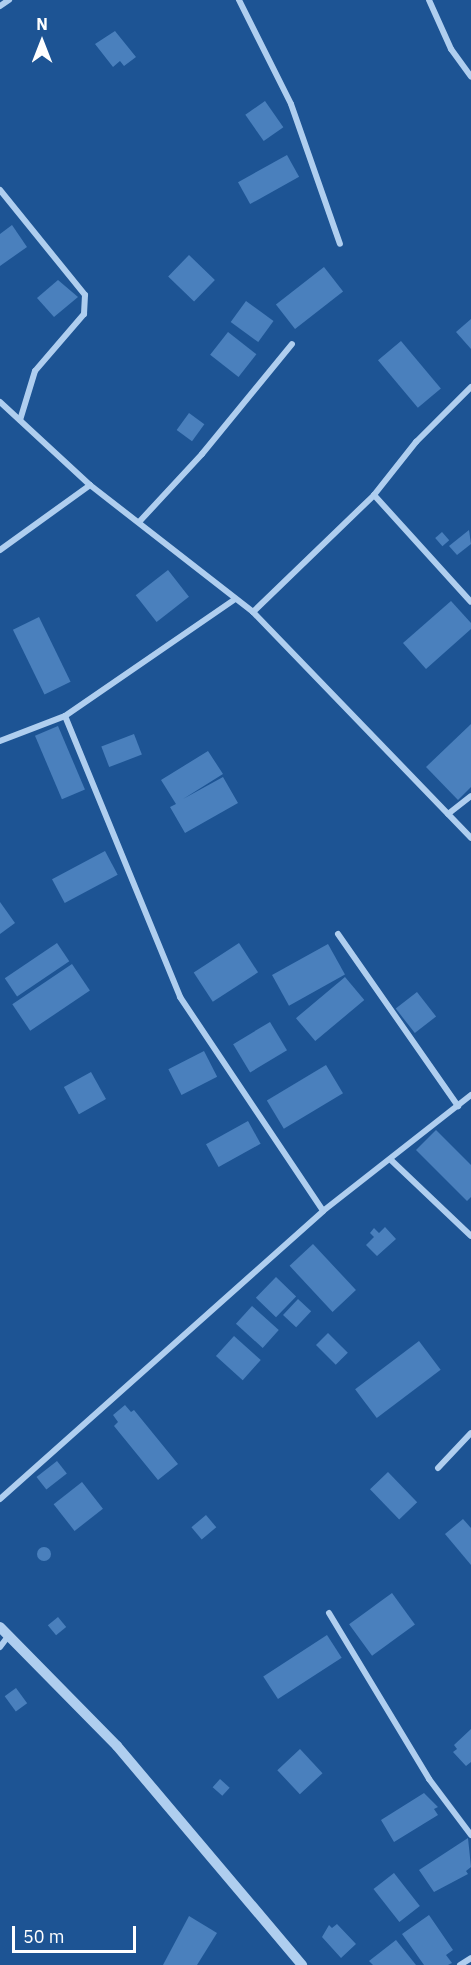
<!DOCTYPE html>
<html>
<head>
<meta charset="utf-8">
<style>
	body { margin:0 }
	#map { position:relative; width:471px; height:1965px; overflow:hidden; background:#1d5494; font-family:"IBM Plex Sans",sans-serif }
	div>[style] { position:absolute }
	[style*='--x'] { left:calc(var(--x)*1px); top:calc(var(--y)*1px); width:calc(var(--w)*1px); rotate:calc(var(--a)*1deg) }
	.building>* { inset:0; background:#4a80bd; transform-origin:0 0 }
	.round { border-radius:50% }
	.minor>* { height:6px; margin:-3px; padding:0 3px; transform-origin:3px; border-radius:3px; background:#afceef }
	.tertiary>* { height:10px; margin:-5px; padding:0 5px; transform-origin:5px; border-radius:5px; background:#afceef }
	span { translate:-50% -50%; white-space:nowrap; text-align:center; line-height:1.15; -webkit-text-stroke:4.5px #1d5494; paint-order:stroke }
	.north { position:absolute; left:12px; top:12px; width:60px; height:60px; -webkit-text-stroke:4px #1d5494; paint-order:stroke; rotate:0deg; font-size:16px; font-weight:700; line-height:24px; text-align:center; color:#fff }
	.north::after { content:''; display:block; margin:auto; width:21px; height:27px; background:#fff; clip-path:polygon(50% 0,100% 100%,50% 72%,0 100%) }
	.scale { position:absolute; left:12px; top:1926px; width:124px; height:27px; box-sizing:border-box; border:3px solid #fff; border-top:0; padding-left:8px; font-size:18px; line-height:21px; white-space:nowrap; color:#fff; -webkit-text-stroke:4px #1d5494; paint-order:stroke }
</style>
</head>
<body>
<div id="map">
	<div class="building">
		<i style="clip-path:polygon(115px 31px,136px 57px,124px 66px,120px 61px,113px 67px,95px 44px)"></i>
		<i style="left:265px;top:101px;width:32px;height:24px;rotate:55deg"></i>
		<i style="left:287px;top:155px;width:25px;height:56px;rotate:61deg"></i>
		<i style="clip-path:polygon(12px 225px,27px 247px,0 266px,0 234px)"></i>
		<i style="left:189px;top:255px;width:36px;height:30px;rotate:44deg"></i>
		<i style="left:324px;top:267px;width:31px;height:61px;rotate:52deg"></i>
		<i style="clip-path:polygon(58px 280px,78px 297px,54px 317px,37px 298px)"></i>
		<i style="left:246px;top:301px;width:34px;height:26px;rotate:36deg"></i>
		<i style="clip-path:polygon(471px 319px,471px 349px,456px 332px)"></i>
		<i style="left:228px;top:332px;width:36px;height:29px;rotate:38deg"></i>
		<i style="left:401px;top:341px;width:62px;height:30px;rotate:50deg"></i>
		<i style="left:189px;top:413px;width:19px;height:21px;rotate:36deg"></i>
		<i style="clip-path:polygon(469px 530px,471px 544px,457px 555px,449px 546px)"></i>
		<i style="left:442px;top:532px;width:11px;height:9px;rotate:49deg"></i>
		<i style="left:168px;top:570px;width:34px;height:41px;rotate:52deg"></i>
		<i style="clip-path:polygon(451px 601px,471px 623px,471px 629px,426px 669px,403px 643px)"></i>
		<i style="left:39px;top:617px;width:72px;height:29px;rotate:64deg"></i>
		<i style="clip-path:polygon(471px 724px,471px 787px,458px 800px,426px 767px)"></i>
		<i style="left:58px;top:726px;width:69px;height:25px;rotate:67deg"></i>
		<i style="left:134px;top:734px;width:22px;height:35px;rotate:69deg"></i>
		<i style="clip-path:polygon(208px 751px,223px 774px,183px 799px,223px 777px,238px 803px,185px 833px,170px 807px,176px 804px,161px 780px)"></i>
		<i style="left:105px;top:851px;width:27px;height:60px;rotate:62deg"></i>
		<i style="clip-path:polygon(0 902px,15px 923px,0 934px)"></i>
		<i style="left:57px;top:943px;width:22px;height:63px;rotate:56deg"></i>
		<i style="left:239px;top:943px;width:35px;height:54px;rotate:57deg"></i>
		<i style="left:328px;top:944px;width:35px;height:64px;rotate:61deg"></i>
		<i style="left:72px;top:964px;width:32px;height:72px;rotate:56deg"></i>
		<i style="left:345px;top:977px;width:30px;height:64px;rotate:50deg"></i>
		<i style="left:417px;top:992px;width:31px;height:27px;rotate:52deg"></i>
		<i style="left:270px;top:1022px;width:33px;height:43px;rotate:59deg"></i>
		<i style="left:204px;top:1051px;width:29px;height:40px;rotate:63deg"></i>
		<i style="left:326px;top:1065px;width:33px;height:69px;rotate:59deg"></i>
		<i style="left:91px;top:1072px;width:31px;height:31px;rotate:61deg"></i>
		<i style="left:248px;top:1121px;width:26px;height:48px;rotate:61deg"></i>
		<i style="clip-path:polygon(436px 1130px,471px 1165px,471px 1197px,467px 1201px,416px 1150px)"></i>
		<i style="clip-path:polygon(385px 1227px,396px 1239px,377px 1256px,366px 1245px,374px 1237px,370px 1233px,374px 1228px,379px 1233px)"></i>
		<i style="left:313px;top:1244px;width:63px;height:32px;rotate:47deg"></i>
		<i style="left:276px;top:1277px;width:28px;height:29px;rotate:44deg"></i>
		<i style="left:298px;top:1299px;width:18px;height:22px;rotate:43deg"></i>
		<i style="left:252px;top:1306px;width:36px;height:24px;rotate:42deg"></i>
		<i style="left:328px;top:1333px;width:28px;height:17px;rotate:45deg"></i>
		<i style="left:234px;top:1336px;width:36px;height:27px;rotate:42deg"></i>
		<i style="left:419px;top:1341px;width:36px;height:80px;rotate:53deg"></i>
		<i style="clip-path:polygon(125px 1405px,131px 1412px,134px 1410px,178px 1464px,158px 1480px,114px 1426px,118px 1422px,113px 1415px)"></i>
		<i style="left:57px;top:1461px;width:16px;height:26px;rotate:52deg"></i>
		<i style="left:388px;top:1472px;width:42px;height:25px;rotate:46deg"></i>
		<i style="left:82px;top:1482px;width:34px;height:36px;rotate:52deg"></i>
		<i style="left:206px;top:1515px;width:16px;height:19px;rotate:50deg"></i>
		<i style="clip-path:polygon(463px 1519px,471px 1528px,471px 1565px,445px 1534px)"></i>
		<i class="round" style="left:37px;top:1547px;width:14px;height:14px"></i>
		<i style="left:392px;top:1593px;width:39px;height:53px;rotate:54deg"></i>
		<i style="left:58px;top:1617px;width:13px;height:13px;rotate:51deg"></i>
		<i style="left:327px;top:1635px;width:27px;height:76px;rotate:57deg"></i>
		<i style="left:16px;top:1688px;width:19px;height:14px;rotate:54deg"></i>
		<i style="clip-path:polygon(471px 1729px,471px 1762px,466px 1766px,453px 1752px,457px 1749px,454px 1745px)"></i>
		<i style="left:300px;top:1749px;width:33px;height:31px;rotate:47deg"></i>
		<i style="left:220px;top:1779px;width:13px;height:11px;rotate:42deg"></i>
		<i style="clip-path:polygon(424px 1793px,438px 1807px,434px 1809px,438px 1815px,394px 1842px,381px 1820px)"></i>
		<i style="clip-path:polygon(468px 1838px,471px 1867px,466px 1871px,468px 1874px,434px 1892px,419px 1870px)"></i>
		<i style="left:394px;top:1873px;width:42px;height:26px;rotate:52deg"></i>
		<i style="clip-path:polygon(429px 1915px,453px 1950px,446px 1955px,452px 1963px,448px 1965px,424px 1965px,402px 1934px)"></i>
		<i style="clip-path:polygon(189px 1916px,217px 1933px,197px 1965px,163px 1965px)"></i>
		<i style="clip-path:polygon(337px 1924px,356px 1944px,341px 1958px,322px 1937px,329px 1925px,332px 1928px)"></i>
		<i style="clip-path:polygon(396px 1940px,416px 1965px,373px 1965px,369px 1961px)"></i>
	</div>
	<div class="minor">
		<i style="--x:239;--y:0;--w:116;--a:63.4"></i>
		<i style="--x:291;--y:104;--w:148;--a:70.7"></i>
		<i style="--x:429;--y:0;--w:54;--a:65.8"></i>
		<i style="--x:451;--y:49;--w:34;--a:54"></i>
		<i style="--x:0;--y:6;--w:11;--a:-34"></i>
		<i style="--x:0;--y:190;--w:135;--a:51"></i>
		<i style="--x:85;--y:295;--w:19;--a:93"></i>
		<i style="--x:84;--y:314;--w:75;--a:130.7"></i>
		<i style="--x:35;--y:371;--w:51;--a:107"></i>
		<i style="--x:0;--y:402;--w:122;--a:42.7"></i>
		<i style="--x:90;--y:485;--w:207;--a:37.9"></i>
		<i style="--x:253;--y:612;--w:314;--a:46"></i>
		<i style="--x:374;--y:495;--w:144;--a:47.8"></i>
		<i style="--x:140;--y:521;--w:91;--a:-47.2"></i>
		<i style="--x:202;--y:454;--w:142;--a:-50.7"></i>
		<i style="--x:0;--y:550;--w:111;--a:-35.8"></i>
		<i style="--x:253;--y:612;--w:168;--a:-44"></i>
		<i style="--x:374;--y:495;--w:68;--a:-51.6"></i>
		<i style="--x:416;--y:442;--w:78;--a:-45"></i>
		<i style="--x:65;--y:716;--w:304;--a:67.7"></i>
		<i style="--x:180;--y:997;--w:257;--a:56.2"></i>
		<i style="--x:0;--y:741;--w:70;--a:-21"></i>
		<i style="--x:65;--y:716;--w:205;--a:-34.5"></i>
		<i style="--x:448;--y:814;--w:29;--a:-38"></i>
		<i style="--x:338;--y:934;--w:210;--a:55.1"></i>
		<i style="--x:391;--y:1160;--w:110;--a:43.5"></i>
		<i style="--x:438;--y:1468;--w:48;--a:-46.7"></i>
		<i style="--x:0;--y:1499;--w:433;--a:-41.7"></i>
		<i style="--x:323;--y:1211;--w:188;--a:-38.1"></i>
		<i style="--x:329;--y:1613;--w:194;--a:58.9"></i>
		<i style="--x:429;--y:1779;--w:70;--a:53.1"></i>
		<i style="--x:0;--y:1647;--w:15;--a:-53"></i>
		<i style="--x:460;--y:1965;--w:13;--a:-32"></i>
	</div>
	<div class="tertiary">
		<i style="--x:0;--y:1627;--w:167;--a:45.5"></i>
		<i style="--x:117;--y:1746;--w:287;--a:49.8"></i>
	</div>
	<div class="north">N</div>
	<div class="scale">50 m</div>
</div>
</body>
</html>
